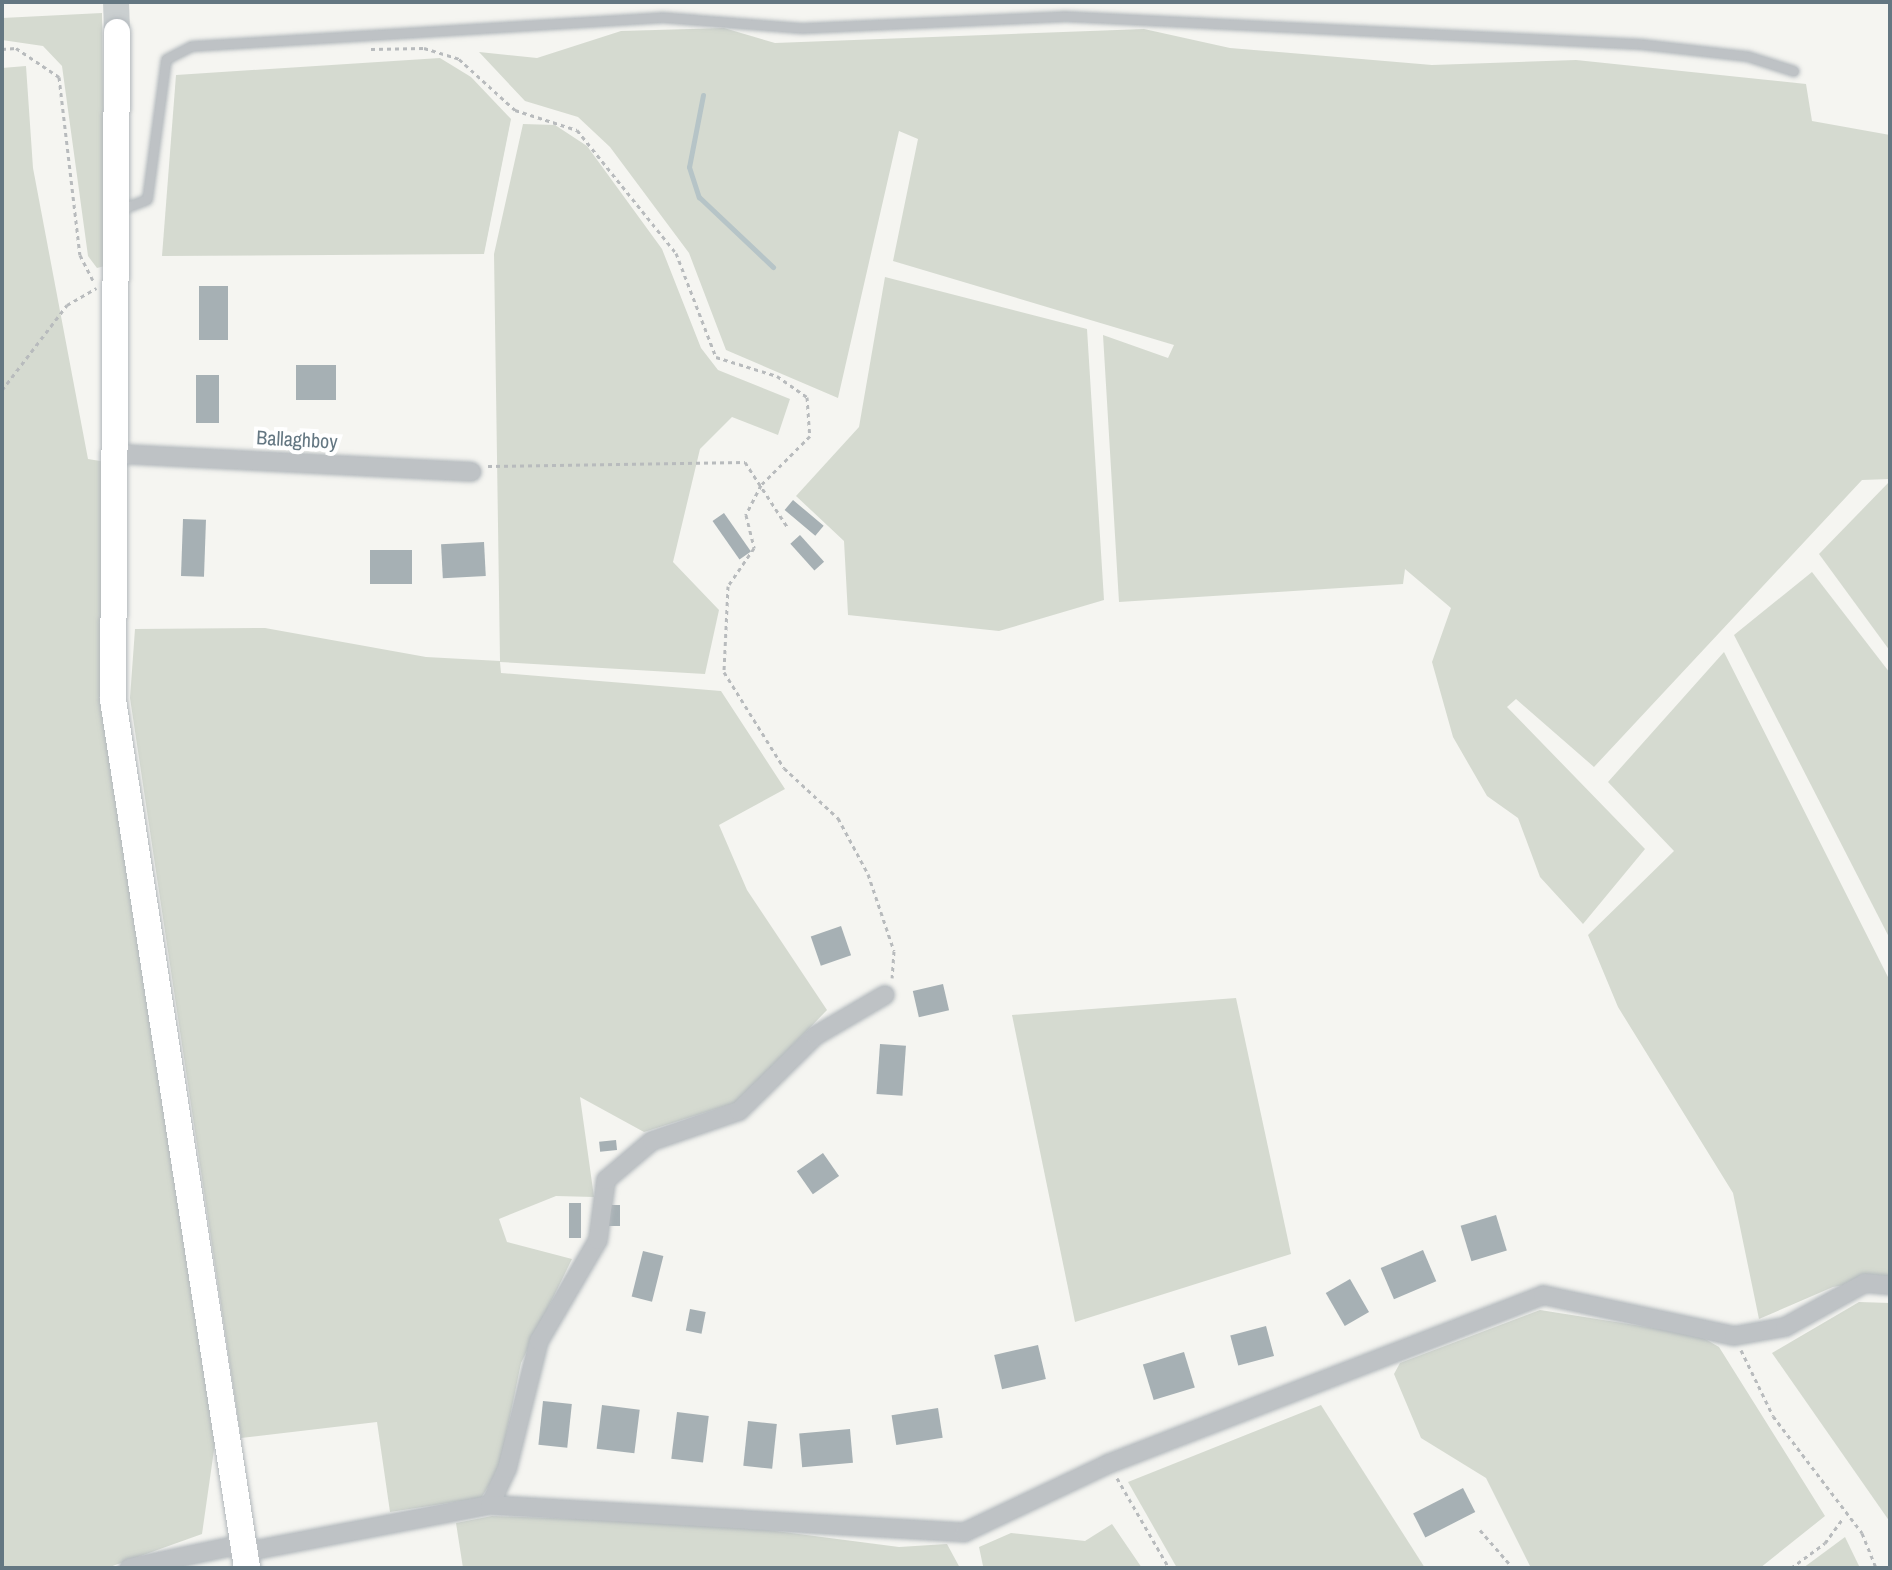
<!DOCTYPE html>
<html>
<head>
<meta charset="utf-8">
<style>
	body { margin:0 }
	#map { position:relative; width:1892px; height:1570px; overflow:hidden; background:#f5f5f1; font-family:"Archivo Narrow",sans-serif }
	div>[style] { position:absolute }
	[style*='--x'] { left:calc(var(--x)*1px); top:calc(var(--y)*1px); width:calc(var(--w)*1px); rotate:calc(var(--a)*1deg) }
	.green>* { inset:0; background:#d5dad0 }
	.stream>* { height:5px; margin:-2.5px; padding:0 2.5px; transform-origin:2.5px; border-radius:2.5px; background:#b6c4c7 }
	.building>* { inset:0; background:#a6b0b4; transform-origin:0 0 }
	.secondary-tunnel>* { height:26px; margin-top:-13px; transform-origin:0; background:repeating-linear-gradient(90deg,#cacfd0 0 26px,transparent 0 39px) }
	.path>* { height:3px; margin-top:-1.5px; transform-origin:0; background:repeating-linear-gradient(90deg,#b8bbbd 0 4px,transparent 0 8px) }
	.roads { filter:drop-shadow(0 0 2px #b2b8bc) drop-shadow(0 0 2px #b2b8bc) }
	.service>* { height:9px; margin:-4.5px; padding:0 4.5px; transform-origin:4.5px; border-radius:4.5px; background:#bec2c5 }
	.minor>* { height:18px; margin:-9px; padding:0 9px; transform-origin:9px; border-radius:9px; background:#bec2c5 }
	.secondary>* { height:26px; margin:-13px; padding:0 13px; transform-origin:13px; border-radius:13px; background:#fff }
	span { translate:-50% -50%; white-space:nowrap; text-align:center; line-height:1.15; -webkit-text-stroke:8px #fff; paint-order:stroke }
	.street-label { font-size:20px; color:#647782 }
	.frame { position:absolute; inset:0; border:4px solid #647782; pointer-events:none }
</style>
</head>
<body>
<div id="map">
	<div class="green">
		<i style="clip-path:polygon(102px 13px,105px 266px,97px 268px,88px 256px,62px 66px,43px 46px,2px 40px,2px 18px)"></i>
		<i style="clip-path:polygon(724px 28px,775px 43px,1144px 29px,1230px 48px,1432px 65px,1576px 60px,1806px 84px,1812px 121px,1890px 135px,1890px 479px,1862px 480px,1594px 767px,1516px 699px,1507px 707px,1645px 849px,1583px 924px,1540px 877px,1518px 818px,1487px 796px,1453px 737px,1432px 662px,1451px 608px,1405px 569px,1403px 584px,1119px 602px,1103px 335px,1168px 358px,1174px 345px,893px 261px,918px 139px,899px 131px,838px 398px,726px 350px,689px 253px,610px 147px,578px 117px,525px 101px,479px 52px,537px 58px,621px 31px)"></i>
		<i style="clip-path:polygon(440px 58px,471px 77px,511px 119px,484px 254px,162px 256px,176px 75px)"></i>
		<i style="clip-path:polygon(26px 66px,33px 168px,88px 459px,106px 462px,106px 552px,215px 1443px,202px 1534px,107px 1568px,2px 1568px,2px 68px)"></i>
		<i style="clip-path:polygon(523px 124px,555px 125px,587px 146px,662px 249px,701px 348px,718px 370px,790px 399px,778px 435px,732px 417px,700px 449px,673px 562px,719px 610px,705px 674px,500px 662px,501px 673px,721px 691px,785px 789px,719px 825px,747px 890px,827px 1010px,738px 1102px,644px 1132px,580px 1097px,594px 1197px,556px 1196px,499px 1219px,507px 1242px,572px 1259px,521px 1363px,499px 1470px,481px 1498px,390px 1512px,377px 1422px,241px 1438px,130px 698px,135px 629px,265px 628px,426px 657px,500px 661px,494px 254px)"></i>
		<i style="clip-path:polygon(885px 277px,1087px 329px,1104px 600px,999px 631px,848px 615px,844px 541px,796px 496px,859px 427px)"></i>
		<i style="clip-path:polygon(1890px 481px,1890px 651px,1819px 554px)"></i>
		<i style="clip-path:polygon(1812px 572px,1890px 673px,1890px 939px,1734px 635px)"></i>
		<i style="clip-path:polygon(1724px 652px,1890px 981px,1890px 1277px,1833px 1287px,1759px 1319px,1733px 1193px,1618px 1007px,1588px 935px,1674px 851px,1608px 782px)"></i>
		<i style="clip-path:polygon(1236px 998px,1291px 1254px,1075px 1322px,1012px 1015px)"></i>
		<i style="clip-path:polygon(1859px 1302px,1890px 1303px,1890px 1522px,1772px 1353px)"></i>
		<i style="clip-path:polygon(1540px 1310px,1698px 1335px,1719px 1347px,1825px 1516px,1760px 1568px,1531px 1568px,1486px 1478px,1421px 1438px,1394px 1374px,1400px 1363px)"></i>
		<i style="clip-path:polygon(1321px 1405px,1425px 1568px,1177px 1568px,1128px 1482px)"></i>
		<i style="clip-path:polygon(492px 1516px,721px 1524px,899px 1547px,947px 1544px,960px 1568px,463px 1568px,456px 1523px)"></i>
		<i style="clip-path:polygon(1112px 1524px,1142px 1568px,983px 1566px,979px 1547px,1011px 1533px,1085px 1541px)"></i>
		<i style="clip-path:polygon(1845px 1537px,1860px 1568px,1803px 1568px)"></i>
	</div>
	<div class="stream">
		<i style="--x:703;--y:95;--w:73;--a:101"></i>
		<i style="--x:689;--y:167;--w:32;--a:72"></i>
		<i style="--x:699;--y:197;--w:102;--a:43.4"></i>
	</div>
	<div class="building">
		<i style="left:199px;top:286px;width:29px;height:54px"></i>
		<i style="left:296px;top:365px;width:40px;height:35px"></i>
		<i style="left:196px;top:375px;width:23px;height:48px"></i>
		<i style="left:793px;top:500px;width:40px;height:13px;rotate:40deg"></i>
		<i style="left:724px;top:513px;width:47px;height:14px;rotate:55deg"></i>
		<i style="left:183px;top:519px;width:23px;height:57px;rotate:2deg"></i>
		<i style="left:800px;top:535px;width:36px;height:13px;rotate:48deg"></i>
		<i style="left:484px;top:542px;width:34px;height:43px;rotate:87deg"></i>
		<i style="left:370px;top:550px;width:42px;height:34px"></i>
		<i style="left:841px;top:926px;width:31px;height:32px;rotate:71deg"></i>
		<i style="left:943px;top:984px;width:27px;height:31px;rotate:77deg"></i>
		<i style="left:880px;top:1044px;width:26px;height:50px;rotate:4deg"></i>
		<i style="left:616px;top:1140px;width:10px;height:17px;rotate:84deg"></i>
		<i style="left:823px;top:1153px;width:28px;height:32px;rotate:55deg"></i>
		<i style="left:569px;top:1203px;width:12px;height:35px"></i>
		<i style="left:609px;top:1205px;width:11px;height:21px"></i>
		<i style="left:1496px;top:1215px;width:37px;height:37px;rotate:73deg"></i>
		<i style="left:1423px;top:1250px;width:34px;height:46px;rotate:67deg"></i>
		<i style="left:643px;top:1251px;width:21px;height:47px;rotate:14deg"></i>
		<i style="left:1350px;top:1279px;width:38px;height:28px;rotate:60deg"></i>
		<i style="left:690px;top:1309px;width:16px;height:22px;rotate:11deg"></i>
		<i style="left:1266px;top:1326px;width:31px;height:37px;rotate:75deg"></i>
		<i style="left:1038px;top:1345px;width:35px;height:45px;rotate:77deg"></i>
		<i style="left:1184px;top:1352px;width:37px;height:43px;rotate:73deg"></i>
		<i style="left:543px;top:1401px;width:29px;height:44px;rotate:6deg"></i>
		<i style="left:602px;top:1405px;width:38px;height:44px;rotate:7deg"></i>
		<i style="left:938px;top:1408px;width:30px;height:47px;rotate:81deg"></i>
		<i style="left:677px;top:1412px;width:32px;height:47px;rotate:7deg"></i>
		<i style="left:748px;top:1421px;width:29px;height:45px;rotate:6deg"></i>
		<i style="left:850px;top:1429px;width:34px;height:51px;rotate:85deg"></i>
		<i style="left:1463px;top:1488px;width:27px;height:56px;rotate:63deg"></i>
	</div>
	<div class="secondary-tunnel">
		<i style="--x:116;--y:2;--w:30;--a:88"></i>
	</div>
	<div class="path">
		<i style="--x:2;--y:49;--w:14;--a:-4"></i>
		<i style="--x:16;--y:48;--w:52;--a:34"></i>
		<i style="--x:59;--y:77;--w:179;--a:83.3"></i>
		<i style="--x:80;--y:255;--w:31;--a:63"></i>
		<i style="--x:371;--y:49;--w:53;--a:-1.1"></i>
		<i style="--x:424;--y:48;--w:37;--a:17"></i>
		<i style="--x:459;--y:59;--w:76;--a:42.3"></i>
		<i style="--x:515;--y:110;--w:65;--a:17.9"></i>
		<i style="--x:577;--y:130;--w:158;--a:51.2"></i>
		<i style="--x:676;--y:253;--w:111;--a:69"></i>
		<i style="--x:716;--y:357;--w:64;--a:17.3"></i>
		<i style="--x:777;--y:376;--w:37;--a:35"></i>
		<i style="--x:807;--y:397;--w:39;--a:86"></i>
		<i style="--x:810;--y:436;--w:69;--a:135"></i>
		<i style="--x:761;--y:485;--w:34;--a:117"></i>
		<i style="--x:746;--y:515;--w:34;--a:76"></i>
		<i style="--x:754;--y:548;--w:46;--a:124.4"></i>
		<i style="--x:728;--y:586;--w:86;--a:92.7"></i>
		<i style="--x:724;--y:672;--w:113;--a:58"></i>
		<i style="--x:784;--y:768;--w:74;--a:42.8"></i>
		<i style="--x:838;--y:818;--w:64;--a:61.8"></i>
		<i style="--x:868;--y:874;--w:81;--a:71.3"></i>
		<i style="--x:894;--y:951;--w:27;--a:94"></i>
		<i style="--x:2;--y:390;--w:107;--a:-52.6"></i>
		<i style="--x:67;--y:305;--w:34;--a:-30"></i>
		<i style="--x:488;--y:466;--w:257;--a:-0.9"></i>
		<i style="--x:745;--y:462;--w:79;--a:56.9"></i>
		<i style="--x:1741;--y:1350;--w:73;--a:64.1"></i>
		<i style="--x:1773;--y:1416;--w:147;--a:52.7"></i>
		<i style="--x:1862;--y:1533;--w:38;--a:68"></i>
		<i style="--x:1117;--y:1478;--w:104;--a:60"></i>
		<i style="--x:1480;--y:1530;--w:50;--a:49"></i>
		<i style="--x:1791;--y:1568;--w:42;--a:-36.3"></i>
		<i style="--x:1825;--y:1543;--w:32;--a:-54"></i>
	</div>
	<div class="roads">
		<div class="service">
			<i style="--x:119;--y:210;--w:30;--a:-21"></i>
			<i style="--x:147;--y:199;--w:141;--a:-82.3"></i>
			<i style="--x:166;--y:59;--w:28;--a:-27"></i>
			<i style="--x:191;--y:46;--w:471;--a:-3.5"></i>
			<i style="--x:661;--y:17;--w:141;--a:4.5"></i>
			<i style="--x:802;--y:28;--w:261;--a:-2.6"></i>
			<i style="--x:1063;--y:16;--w:579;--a:2.77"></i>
			<i style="--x:1641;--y:44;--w:107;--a:6.5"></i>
			<i style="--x:1747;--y:56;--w:49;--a:17.7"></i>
		</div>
		<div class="minor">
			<i style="--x:119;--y:454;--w:353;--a:2.9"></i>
			<i style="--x:490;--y:1505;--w:40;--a:-65"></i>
			<i style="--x:507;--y:1469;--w:132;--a:-76"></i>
			<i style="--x:539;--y:1341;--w:117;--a:-59.7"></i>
			<i style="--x:598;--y:1240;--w:61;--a:-82.4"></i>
			<i style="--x:606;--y:1180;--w:60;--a:-40.3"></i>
			<i style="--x:652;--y:1141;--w:92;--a:-19"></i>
			<i style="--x:739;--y:1111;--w:107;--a:-44.6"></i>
			<i style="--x:815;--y:1036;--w:81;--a:-30.4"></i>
			<i style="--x:245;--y:1552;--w:249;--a:-10.9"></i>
			<i style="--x:490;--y:1505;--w:476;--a:3.3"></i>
			<i style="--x:965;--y:1532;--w:158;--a:-25.4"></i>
			<i style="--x:1108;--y:1464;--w:467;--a:-21.2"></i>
			<i style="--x:1543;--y:1295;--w:195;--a:12.1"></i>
			<i style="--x:1734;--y:1336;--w:52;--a:-10"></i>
			<i style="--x:1785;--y:1327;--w:91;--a:-28.8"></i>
			<i style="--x:1865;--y:1283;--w:25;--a:5"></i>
			<i style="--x:129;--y:1568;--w:116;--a:-11.9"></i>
		</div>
		<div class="secondary">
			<i style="--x:117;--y:32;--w:668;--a:90.34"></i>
			<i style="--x:113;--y:700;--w:878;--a:81.22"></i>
		</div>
	</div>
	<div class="street-label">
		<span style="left:297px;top:439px;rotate:3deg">Ballaghboy</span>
	</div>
	<div class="frame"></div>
</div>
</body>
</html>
